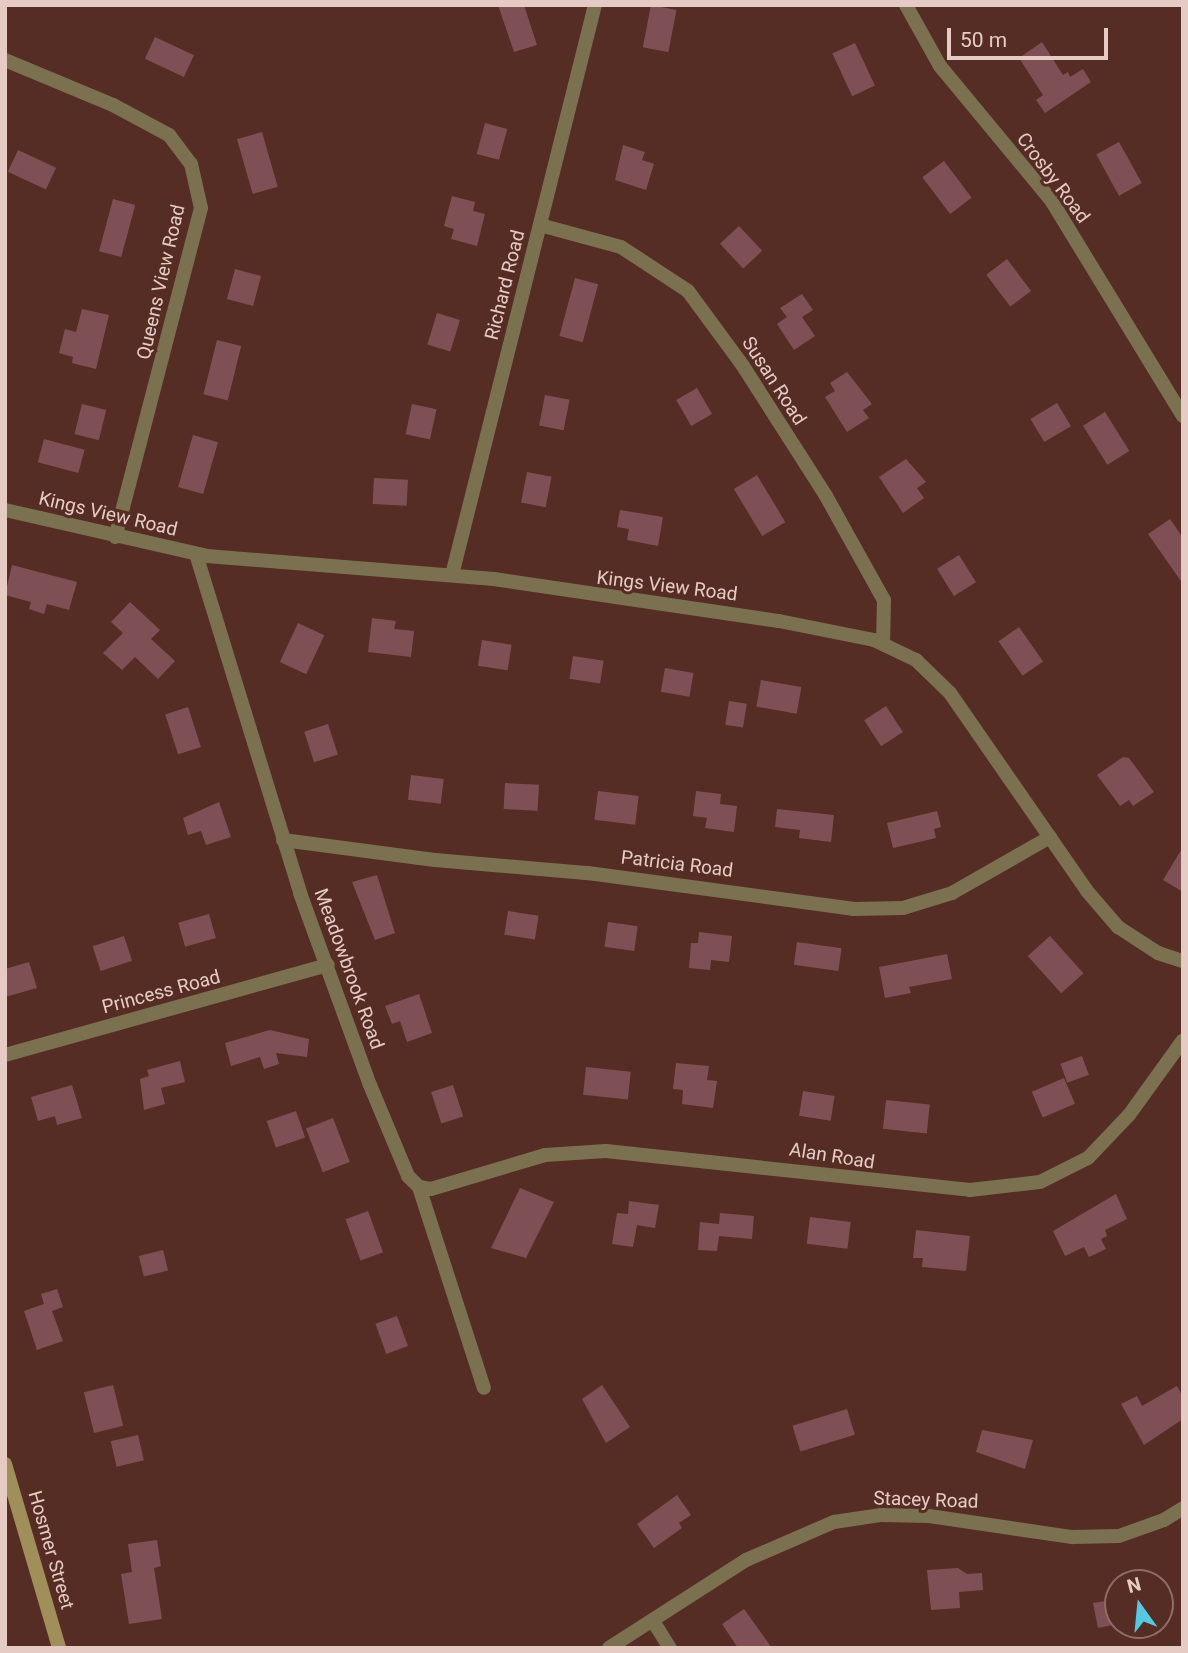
<!DOCTYPE html>
<html>
<head>
<meta charset="utf-8">
<style>
	body { margin:0 }
	#map { position:relative; width:1188px; height:1653px; overflow:hidden; background:#562d24; font-family:Roboto,sans-serif }
	div>[style] { position:absolute }
	[style*='--x'] { left:calc(var(--x)*1px); top:calc(var(--y)*1px); width:calc(var(--w)*1px); rotate:calc(var(--a)*1deg) }
	.building>* { inset:0; background:#7e5055; transform-origin:0 0 }
	.street>* { height:14px; margin:-7px; padding:0 7px; transform-origin:7px; border-radius:7px; background:#7b7150 }
	.secondary>* { height:14px; margin:-7px; padding:0 7px; transform-origin:7px; border-radius:7px; background:#a08f5b }
	span { translate:-50% -50%; white-space:nowrap; text-align:center; line-height:1.15; -webkit-text-stroke:6px #562d24; paint-order:stroke }
	.street-label { font-size:19px; color:#e6cbc5 }
	.frame { position:absolute; inset:0; border:7px solid #e6cbc5; pointer-events:none }
	.north { position:absolute; left:1104px; top:1569px; width:70px; height:70px; box-sizing:border-box; background:#562d24; border:2px solid #906c64; border-radius:50%; rotate:345deg; font-size:19px; font-weight:700; line-height:28px; text-align:center; color:#e6cbc5 }
	.north::after { content:''; display:block; margin:auto; width:24px; height:32px; background:#56c9e0; clip-path:polygon(50% 0,100% 100%,50% 72%,0 100%) }
	.scale { position:absolute; left:947px; top:28px; width:161px; height:32px; box-sizing:border-box; border:4px solid #e6cbc5; border-top:0; padding-left:9px; font-size:21px; line-height:24px; white-space:nowrap; color:#e6cbc5; -webkit-text-stroke:5px #562d24; paint-order:stroke }
</style>
</head>
<body>
<div id="map">
	<div class="building">
		<i style="clip-path:polygon(498px 5px,524px 5px,537px 45px,514px 52px)"></i>
		<i style="left:651px;top:5px;width:26px;height:43px;rotate:11deg"></i>
		<i style="left:155px;top:37px;width:43px;height:24px;rotate:25deg"></i>
		<i style="clip-path:polygon(1042px 42px,1063px 75px,1068px 72px,1070px 77px,1083px 69px,1091px 82px,1045px 113px,1036px 100px,1043px 95px,1019px 58px)"></i>
		<i style="left:855px;top:43px;width:47px;height:25px;rotate:65deg"></i>
		<i style="left:485px;top:123px;width:23px;height:32px;rotate:15deg"></i>
		<i style="left:262px;top:132px;width:57px;height:26px;rotate:74deg"></i>
		<i style="left:1119px;top:142px;width:47px;height:26px;rotate:61deg"></i>
		<i style="clip-path:polygon(623px 145px,645px 152px,642px 160px,654px 164px,646px 190px,615px 180px)"></i>
		<i style="left:18px;top:150px;width:42px;height:24px;rotate:25deg"></i>
		<i style="left:944px;top:161px;width:46px;height:27px;rotate:53deg"></i>
		<i style="clip-path:polygon(452px 196px,475px 202px,473px 211px,485px 214px,477px 246px,451px 239px,454px 229px,444px 226px)"></i>
		<i style="left:113px;top:199px;width:23px;height:54px;rotate:15deg"></i>
		<i style="left:739px;top:226px;width:34px;height:26px;rotate:47deg"></i>
		<i style="left:1007px;top:259px;width:40px;height:26px;rotate:53deg"></i>
		<i style="left:235px;top:269px;width:27px;height:31px;rotate:15deg"></i>
		<i style="left:575px;top:278px;width:24px;height:60px;rotate:15deg"></i>
		<i style="clip-path:polygon(802px 294px,813px 310px,802px 317px,815px 336px,794px 350px,777px 324px,787px 317px,780px 308px)"></i>
		<i style="clip-path:polygon(82px 309px,109px 315px,96px 369px,72px 363px,73px 357px,59px 353px,65px 329px,76px 332px)"></i>
		<i style="left:437px;top:313px;width:24px;height:33px;rotate:17deg"></i>
		<i style="left:217px;top:340px;width:25px;height:56px;rotate:14deg"></i>
		<i style="clip-path:polygon(847px 372px,872px 404px,863px 410px,869px 418px,847px 432px,825px 397px,835px 391px,830px 383px)"></i>
		<i style="left:697px;top:388px;width:30px;height:24px;rotate:60deg"></i>
		<i style="left:545px;top:395px;width:25px;height:31px;rotate:11deg"></i>
		<i style="left:1057px;top:403px;width:27px;height:31px;rotate:59deg"></i>
		<i style="left:82px;top:404px;width:25px;height:31px;rotate:14deg"></i>
		<i style="left:412px;top:404px;width:25px;height:31px;rotate:12deg"></i>
		<i style="left:1105px;top:412px;width:46px;height:26px;rotate:58deg"></i>
		<i style="left:193px;top:435px;width:26px;height:54px;rotate:16deg"></i>
		<i style="left:44px;top:439px;width:42px;height:24px;rotate:15deg"></i>
		<i style="clip-path:polygon(906px 459px,926px 482px,917px 488px,924px 498px,903px 513px,879px 477px)"></i>
		<i style="left:527px;top:472px;width:25px;height:31px;rotate:11deg"></i>
		<i style="left:757px;top:475px;width:55px;height:27px;rotate:59deg"></i>
		<i style="left:374px;top:478px;width:34px;height:26px;rotate:3deg"></i>
		<i style="clip-path:polygon(620px 510px,663px 517px,658px 546px,627px 540px,629px 529px,617px 527px)"></i>
		<i style="clip-path:polygon(1170px 519px,1183px 538px,1183px 584px,1148px 534px)"></i>
		<i style="left:959px;top:555px;width:32px;height:26px;rotate:58deg"></i>
		<i style="clip-path:polygon(12px 565px,77px 582px,69px 610px,47px 604px,44px 614px,29px 609px,31px 602px,5px 595px)"></i>
		<i style="clip-path:polygon(130px 602px,160px 630px,151px 639px,175px 661px,158px 679px,135px 657px,122px 670px,103px 653px,123px 633px,111px 622px)"></i>
		<i style="clip-path:polygon(372px 618px,396px 621px,394px 629px,414px 631px,411px 657px,368px 652px)"></i>
		<i style="left:298px;top:623px;width:29px;height:43px;rotate:25deg"></i>
		<i style="left:1019px;top:627px;width:42px;height:25px;rotate:55deg"></i>
		<i style="left:482px;top:640px;width:30px;height:26px;rotate:9deg"></i>
		<i style="left:573px;top:656px;width:31px;height:23px;rotate:9deg"></i>
		<i style="left:665px;top:668px;width:29px;height:24px;rotate:10deg"></i>
		<i style="left:761px;top:680px;width:41px;height:27px;rotate:10deg"></i>
		<i style="left:729px;top:701px;width:18px;height:24px;rotate:9deg"></i>
		<i style="left:886px;top:706px;width:31px;height:26px;rotate:57deg"></i>
		<i style="left:188px;top:707px;width:42px;height:24px;rotate:72deg"></i>
		<i style="left:328px;top:724px;width:32px;height:25px;rotate:72deg"></i>
		<i style="clip-path:polygon(1123px 757px,1129px 758px,1154px 792px,1133px 806px,1129px 800px,1120px 806px,1097px 775px)"></i>
		<i style="left:411px;top:775px;width:33px;height:25px;rotate:7deg"></i>
		<i style="left:505px;top:783px;width:34px;height:26px;rotate:3deg"></i>
		<i style="left:598px;top:791px;width:41px;height:29px;rotate:7deg"></i>
		<i style="clip-path:polygon(696px 791px,721px 794px,720px 804px,737px 806px,734px 832px,705px 828px,707px 818px,693px 816px)"></i>
		<i style="clip-path:polygon(219px 802px,231px 837px,206px 845px,201px 831px,188px 835px,183px 818px)"></i>
		<i style="clip-path:polygon(777px 809px,834px 815px,831px 842px,799px 838px,800px 830px,775px 827px)"></i>
		<i style="clip-path:polygon(937px 811px,941px 827px,934px 829px,936px 838px,893px 848px,887px 823px)"></i>
		<i style="clip-path:polygon(1183px 847px,1183px 892px,1163px 880px)"></i>
		<i style="clip-path:polygon(377px 875px,395px 933px,375px 940px,352px 882px)"></i>
		<i style="left:508px;top:911px;width:31px;height:24px;rotate:9deg"></i>
		<i style="left:209px;top:914px;width:25px;height:32px;rotate:74deg"></i>
		<i style="left:608px;top:922px;width:30px;height:25px;rotate:8deg"></i>
		<i style="clip-path:polygon(699px 932px,732px 936px,729px 962px,711px 960px,710px 970px,689px 968px,691px 943px,698px 943px)"></i>
		<i style="left:124px;top:936px;width:26px;height:33px;rotate:72deg"></i>
		<i style="left:1050px;top:936px;width:50px;height:30px;rotate:48deg"></i>
		<i style="left:797px;top:942px;width:45px;height:23px;rotate:8deg"></i>
		<i style="clip-path:polygon(947px 954px,952px 979px,909px 987px,911px 993px,885px 998px,879px 967px)"></i>
		<i style="clip-path:polygon(29px 962px,37px 988px,5px 997px,5px 969px)"></i>
		<i style="clip-path:polygon(419px 994px,432px 1033px,407px 1042px,400px 1021px,392px 1024px,385px 1006px)"></i>
		<i style="clip-path:polygon(270px 1030px,309px 1039px,307px 1057px,276px 1053px,279px 1064px,264px 1069px,260px 1057px,231px 1066px,225px 1043px)"></i>
		<i style="left:1082px;top:1056px;width:20px;height:23px;rotate:70deg"></i>
		<i style="clip-path:polygon(180px 1061px,185px 1082px,161px 1088px,165px 1104px,144px 1110px,140px 1079px,149px 1076px,147px 1070px)"></i>
		<i style="clip-path:polygon(676px 1063px,709px 1066px,707px 1080px,717px 1081px,713px 1108px,682px 1104px,683px 1090px,673px 1089px)"></i>
		<i style="left:586px;top:1067px;width:45px;height:28px;rotate:6deg"></i>
		<i style="left:1064px;top:1078px;width:28px;height:35px;rotate:67deg"></i>
		<i style="clip-path:polygon(72px 1085px,82px 1118px,57px 1125px,55px 1116px,38px 1121px,31px 1097px)"></i>
		<i style="left:453px;top:1085px;width:33px;height:23px;rotate:72deg"></i>
		<i style="left:803px;top:1091px;width:32px;height:25px;rotate:9deg"></i>
		<i style="left:886px;top:1100px;width:44px;height:29px;rotate:6deg"></i>
		<i style="left:296px;top:1111px;width:28px;height:31px;rotate:71deg"></i>
		<i style="left:333px;top:1118px;width:47px;height:29px;rotate:69deg"></i>
		<i style="clip-path:polygon(520px 1188px,554px 1202px,526px 1258px,491px 1248px)"></i>
		<i style="clip-path:polygon(1116px 1194px,1127px 1219px,1105px 1230px,1107px 1236px,1101px 1239px,1106px 1249px,1089px 1257px,1084px 1247px,1065px 1256px,1053px 1231px)"></i>
		<i style="clip-path:polygon(629px 1201px,659px 1205px,655px 1228px,637px 1225px,633px 1247px,612px 1244px,617px 1213px,628px 1214px)"></i>
		<i style="left:368px;top:1211px;width:44px;height:24px;rotate:70deg"></i>
		<i style="clip-path:polygon(720px 1213px,754px 1216px,752px 1239px,719px 1236px,717px 1251px,698px 1250px,700px 1222px,719px 1224px)"></i>
		<i style="left:810px;top:1217px;width:41px;height:27px;rotate:7deg"></i>
		<i style="clip-path:polygon(916px 1230px,970px 1236px,966px 1271px,922px 1267px,923px 1258px,913px 1258px)"></i>
		<i style="left:163px;top:1250px;width:21px;height:25px;rotate:76deg"></i>
		<i style="clip-path:polygon(57px 1289px,63px 1307px,52px 1311px,63px 1341px,37px 1350px,24px 1311px,44px 1304px,41px 1294px)"></i>
		<i style="left:397px;top:1316px;width:32px;height:23px;rotate:70deg"></i>
		<i style="left:113px;top:1385px;width:42px;height:30px;rotate:76deg"></i>
		<i style="clip-path:polygon(602px 1385px,630px 1427px,606px 1443px,582px 1399px)"></i>
		<i style="clip-path:polygon(1177px 1386px,1183px 1397px,1183px 1419px,1144px 1445px,1121px 1404px,1137px 1396px,1142px 1406px)"></i>
		<i style="left:847px;top:1409px;width:27px;height:57px;rotate:73deg"></i>
		<i style="clip-path:polygon(982px 1430px,1033px 1440px,1025px 1469px,976px 1452px)"></i>
		<i style="left:138px;top:1435px;width:26px;height:28px;rotate:77deg"></i>
		<i style="clip-path:polygon(677px 1495px,691px 1515px,679px 1523px,682px 1528px,654px 1548px,637px 1524px)"></i>
		<i style="clip-path:polygon(157px 1540px,161px 1566px,154px 1568px,162px 1619px,129px 1624px,121px 1574px,132px 1572px,128px 1544px)"></i>
		<i style="clip-path:polygon(958px 1568px,967px 1574px,982px 1573px,983px 1590px,959px 1592px,960px 1608px,931px 1610px,927px 1570px)"></i>
		<i style="clip-path:polygon(1118px 1599px,1118px 1624px,1098px 1628px,1093px 1603px)"></i>
		<i style="clip-path:polygon(744px 1609px,772px 1648px,738px 1648px,722px 1624px)"></i>
	</div>
	<div class="street">
		<i style="--x:906;--y:5;--w:70;--a:60.9"></i>
		<i style="--x:940;--y:66;--w:174;--a:50.4"></i>
		<i style="--x:1051;--y:200;--w:253;--a:58.6"></i>
		<i style="--x:5;--y:60;--w:117;--a:22.6"></i>
		<i style="--x:113;--y:105;--w:64;--a:28.2"></i>
		<i style="--x:169;--y:135;--w:36;--a:53"></i>
		<i style="--x:191;--y:164;--w:45;--a:77.2"></i>
		<i style="--x:201;--y:208;--w:340;--a:104.6"></i>
		<i style="--x:540;--y:225;--w:84;--a:15.2"></i>
		<i style="--x:621;--y:247;--w:80;--a:33.3"></i>
		<i style="--x:688;--y:291;--w:93;--a:53.7"></i>
		<i style="--x:743;--y:366;--w:154;--a:57.4"></i>
		<i style="--x:826;--y:496;--w:119;--a:60.9"></i>
		<i style="--x:884;--y:600;--w:44;--a:91.3"></i>
		<i style="--x:5;--y:510;--w:207;--a:12.8"></i>
		<i style="--x:207;--y:556;--w:288;--a:4.6"></i>
		<i style="--x:494;--y:579;--w:288;--a:8.4"></i>
		<i style="--x:779;--y:621;--w:97;--a:11.3"></i>
		<i style="--x:874;--y:640;--w:47;--a:25.5"></i>
		<i style="--x:916;--y:660;--w:47;--a:44.1"></i>
		<i style="--x:950;--y:693;--w:241;--a:55.3"></i>
		<i style="--x:1087;--y:891;--w:48;--a:49.3"></i>
		<i style="--x:1118;--y:927;--w:48;--a:33"></i>
		<i style="--x:1158;--y:953;--w:26;--a:18"></i>
		<i style="--x:196;--y:554;--w:355;--a:72.9"></i>
		<i style="--x:300;--y:893;--w:204;--a:70"></i>
		<i style="--x:370;--y:1085;--w:99;--a:67.3"></i>
		<i style="--x:408;--y:1176;--w:16;--a:45"></i>
		<i style="--x:419;--y:1187;--w:211;--a:72.1"></i>
		<i style="--x:452;--y:575;--w:588;--a:-75.92"></i>
		<i style="--x:283;--y:840;--w:153;--a:7.5"></i>
		<i style="--x:435;--y:860;--w:154;--a:4.9"></i>
		<i style="--x:588;--y:873;--w:267;--a:7.7"></i>
		<i style="--x:853;--y:909;--w:50;--a:-1.1"></i>
		<i style="--x:903;--y:908;--w:51;--a:-17"></i>
		<i style="--x:952;--y:893;--w:113;--a:-29.7"></i>
		<i style="--x:5;--y:1055;--w:335;--a:-15.6"></i>
		<i style="--x:419;--y:1187;--w:12;--a:9"></i>
		<i style="--x:431;--y:1189;--w:119;--a:-16.6"></i>
		<i style="--x:545;--y:1155;--w:61;--a:-3.8"></i>
		<i style="--x:606;--y:1151;--w:366;--a:6.1"></i>
		<i style="--x:970;--y:1190;--w:70;--a:-6.5"></i>
		<i style="--x:1040;--y:1182;--w:54;--a:-26.6"></i>
		<i style="--x:1088;--y:1158;--w:59;--a:-46.4"></i>
		<i style="--x:1129;--y:1115;--w:92;--a:-54.2"></i>
		<i style="--x:653;--y:1621;--w:32;--a:58"></i>
		<i style="--x:609;--y:1648;--w:163;--a:-32.7"></i>
		<i style="--x:746;--y:1560;--w:96;--a:-23.4"></i>
		<i style="--x:834;--y:1522;--w:48;--a:-8.5"></i>
		<i style="--x:881;--y:1515;--w:48;--a:1.2"></i>
		<i style="--x:929;--y:1516;--w:145;--a:8.4"></i>
		<i style="--x:1072;--y:1537;--w:47;--a:-1.2"></i>
		<i style="--x:1119;--y:1536;--w:48;--a:-19.6"></i>
		<i style="--x:1164;--y:1520;--w:22;--a:-32"></i>
	</div>
	<div class="secondary">
		<i style="--x:5;--y:1464;--w:192;--a:73.6"></i>
	</div>
	<div class="street-label">
		<span style="left:1053px;top:178px;rotate:53deg">Crosby Road</span>
		<span style="left:161px;top:282px;rotate:-77deg">Queens View Road</span>
		<span style="left:505px;top:285px;rotate:-76deg">Richard Road</span>
		<span style="left:774px;top:381px;rotate:57deg">Susan Road</span>
		<span style="left:108px;top:514px;rotate:13deg">Kings View Road</span>
		<span style="left:667px;top:586px;rotate:7deg">Kings View Road</span>
		<span style="left:677px;top:864px;rotate:7deg">Patricia Road</span>
		<span style="left:349px;top:969px;rotate:70deg">Meadowbrook Road</span>
		<span style="left:161px;top:992px;rotate:-15deg">Princess Road</span>
		<span style="left:832px;top:1156px;rotate:9deg">Alan Road</span>
		<span style="left:926px;top:1500px;rotate:2deg">Stacey Road</span>
		<span style="left:51px;top:1550px;rotate:74deg">Hosmer Street</span>
	</div>
	<div class="frame"></div>
	<div class="north">N</div>
	<div class="scale">50 m</div>
</div>
</body>
</html>
